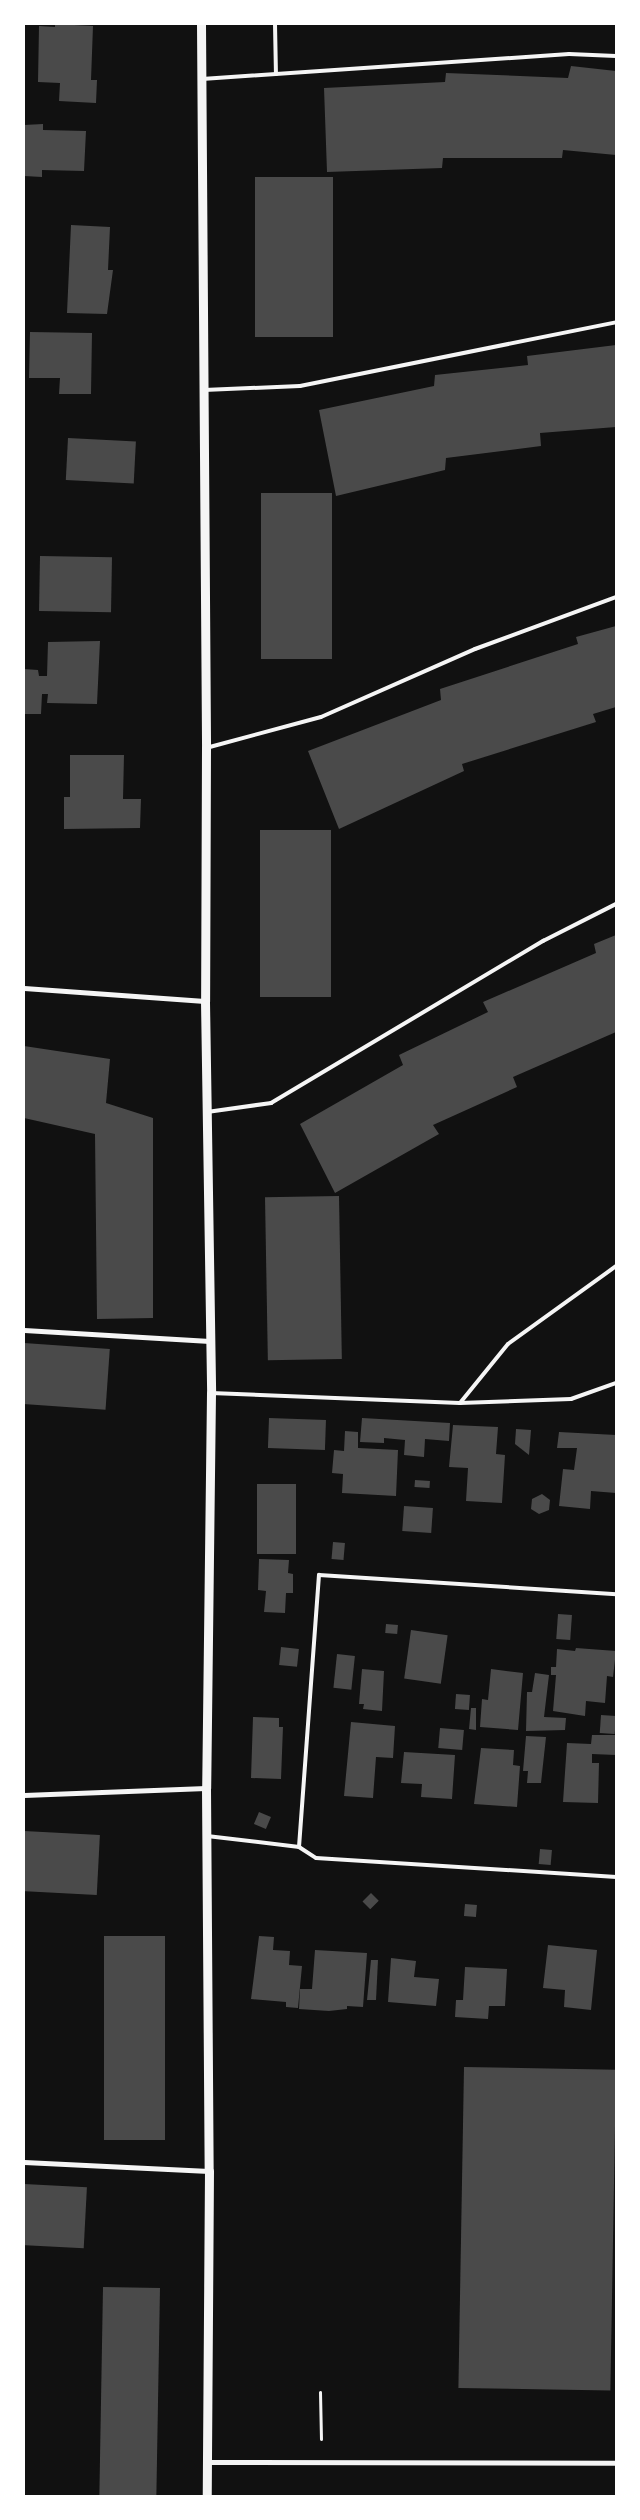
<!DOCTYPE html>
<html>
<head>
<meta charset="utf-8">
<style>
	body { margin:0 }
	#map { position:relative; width:640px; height:2520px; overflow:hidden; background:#111; font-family:Roboto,sans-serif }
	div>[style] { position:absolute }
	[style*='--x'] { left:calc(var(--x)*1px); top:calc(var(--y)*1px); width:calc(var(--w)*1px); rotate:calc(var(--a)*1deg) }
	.building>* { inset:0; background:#4a4a4a; transform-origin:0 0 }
	.path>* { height:3px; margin:-1.5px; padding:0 1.5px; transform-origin:1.5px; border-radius:1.5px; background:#f5f5f5 }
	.service>* { height:4px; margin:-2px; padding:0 2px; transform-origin:2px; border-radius:2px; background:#f5f5f5 }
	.minor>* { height:5px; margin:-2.5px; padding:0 2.5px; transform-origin:2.5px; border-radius:2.5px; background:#f5f5f5 }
	.tertiary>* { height:9px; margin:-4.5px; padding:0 4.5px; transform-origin:4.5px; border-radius:4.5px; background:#f5f5f5 }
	span { translate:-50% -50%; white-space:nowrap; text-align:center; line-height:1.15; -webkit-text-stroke:4px #fff; paint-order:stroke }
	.frame { position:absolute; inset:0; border:25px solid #fff; pointer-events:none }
</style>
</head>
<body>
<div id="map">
	<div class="building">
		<i style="clip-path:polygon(55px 24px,93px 26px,91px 80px,97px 80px,96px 103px,59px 101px,60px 83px,38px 82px,39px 26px,55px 27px)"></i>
		<i style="clip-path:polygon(571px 66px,616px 71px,616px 155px,563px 150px,562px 158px,443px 158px,442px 168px,327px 172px,324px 88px,445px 82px,446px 73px,568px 78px)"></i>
		<i style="clip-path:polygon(43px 124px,43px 130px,86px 131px,84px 171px,42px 170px,42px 177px,24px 176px,24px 125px)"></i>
		<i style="left:333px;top:177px;width:160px;height:78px;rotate:90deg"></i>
		<i style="clip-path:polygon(71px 225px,110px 227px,108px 270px,113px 270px,107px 314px,67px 313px)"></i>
		<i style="clip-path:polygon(30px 332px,92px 333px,91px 394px,59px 394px,60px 378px,29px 378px)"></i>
		<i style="clip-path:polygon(616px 345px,616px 427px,540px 433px,541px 446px,446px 458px,445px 470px,336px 496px,319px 410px,434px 386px,435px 375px,528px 365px,527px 356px)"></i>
		<i style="left:68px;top:438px;width:68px;height:42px;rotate:3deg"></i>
		<i style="left:261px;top:493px;width:71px;height:166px"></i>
		<i style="left:40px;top:556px;width:72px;height:55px;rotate:1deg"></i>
		<i style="clip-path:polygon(616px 626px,616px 707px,593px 714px,596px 722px,462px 764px,464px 771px,339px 829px,308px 751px,441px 700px,440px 689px,578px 644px,576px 637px)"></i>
		<i style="clip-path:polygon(100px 641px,97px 704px,47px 703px,48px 694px,42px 694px,41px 714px,24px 714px,24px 669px,38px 670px,39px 676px,47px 676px,48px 642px)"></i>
		<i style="clip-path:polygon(70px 755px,124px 755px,123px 799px,141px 799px,140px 828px,64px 829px,64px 797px,70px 797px)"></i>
		<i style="left:260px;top:830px;width:71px;height:167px"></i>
		<i style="clip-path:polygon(616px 935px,616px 1032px,513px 1077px,517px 1087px,433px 1125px,439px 1134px,335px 1193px,300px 1124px,403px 1065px,399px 1055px,488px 1012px,483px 1002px,596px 953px,594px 944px)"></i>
		<i style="clip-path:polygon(24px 1046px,110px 1059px,106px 1103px,153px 1118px,153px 1318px,97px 1319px,95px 1134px,24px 1118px)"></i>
		<i style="left:339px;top:1196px;width:163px;height:74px;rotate:89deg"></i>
		<i style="left:24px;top:1343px;width:86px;height:61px;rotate:4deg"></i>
		<i style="left:269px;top:1418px;width:57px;height:30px;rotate:2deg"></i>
		<i style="clip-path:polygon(362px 1418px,450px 1423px,449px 1441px,425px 1439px,424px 1457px,404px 1455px,405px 1440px,384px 1438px,384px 1443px,360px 1442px)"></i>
		<i style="clip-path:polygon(453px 1425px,498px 1427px,496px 1454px,505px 1455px,502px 1503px,466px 1501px,468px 1468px,449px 1467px)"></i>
		<i style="clip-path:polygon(516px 1429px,531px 1430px,529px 1455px,515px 1444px)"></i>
		<i style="clip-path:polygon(345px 1431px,358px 1432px,358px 1448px,398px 1450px,396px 1496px,342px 1493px,343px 1474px,332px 1473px,334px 1450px,344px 1451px)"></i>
		<i style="clip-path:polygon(559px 1432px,616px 1435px,616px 1493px,591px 1491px,590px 1509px,559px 1506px,563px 1469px,574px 1470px,577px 1448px,557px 1448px)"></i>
		<i style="left:415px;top:1480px;width:15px;height:7px;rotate:4deg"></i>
		<i style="left:257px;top:1484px;width:39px;height:70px"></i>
		<i style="clip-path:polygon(542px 1494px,550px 1500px,549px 1510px,539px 1514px,531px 1509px,532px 1499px)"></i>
		<i style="left:404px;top:1506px;width:29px;height:25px;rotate:4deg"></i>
		<i style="left:333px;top:1542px;width:12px;height:17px;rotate:5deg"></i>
		<i style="clip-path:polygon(259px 1559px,289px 1560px,288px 1573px,293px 1574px,293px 1593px,286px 1593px,285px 1613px,264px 1612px,266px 1591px,258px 1590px)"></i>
		<i style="left:558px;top:1614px;width:14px;height:25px;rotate:4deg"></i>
		<i style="left:386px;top:1624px;width:12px;height:9px;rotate:5deg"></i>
		<i style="left:411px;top:1630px;width:37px;height:49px;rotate:8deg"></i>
		<i style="left:281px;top:1647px;width:18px;height:18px;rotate:6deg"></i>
		<i style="clip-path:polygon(576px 1648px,616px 1651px,613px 1677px,607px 1676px,605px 1703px,586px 1701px,585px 1716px,553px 1711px,556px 1675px,551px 1675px,551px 1667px,556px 1667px,557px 1649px,575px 1651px)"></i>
		<i style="left:337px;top:1654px;width:18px;height:34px;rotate:6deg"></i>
		<i style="clip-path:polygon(362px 1669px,384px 1671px,382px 1711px,363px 1709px,364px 1704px,359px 1704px)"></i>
		<i style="clip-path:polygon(491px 1669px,523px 1673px,518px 1730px,480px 1727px,482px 1699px,488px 1700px)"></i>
		<i style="clip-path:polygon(535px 1673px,549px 1675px,544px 1717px,566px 1718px,565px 1730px,526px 1731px,527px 1692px,532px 1692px)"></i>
		<i style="left:456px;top:1694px;width:14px;height:15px;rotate:4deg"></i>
		<i style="clip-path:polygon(471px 1708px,476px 1708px,476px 1730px,469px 1729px)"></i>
		<i style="left:601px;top:1715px;width:15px;height:18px;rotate:4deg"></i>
		<i style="clip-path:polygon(253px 1717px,279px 1718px,279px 1727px,283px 1727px,281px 1779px,251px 1778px)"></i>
		<i style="clip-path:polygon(351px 1722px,395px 1726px,393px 1758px,376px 1757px,373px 1798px,344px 1796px)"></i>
		<i style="left:440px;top:1728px;width:24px;height:20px;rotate:5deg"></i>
		<i style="clip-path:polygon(592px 1735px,616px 1735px,616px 1755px,592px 1754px,592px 1763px,599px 1763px,598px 1803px,563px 1802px,567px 1743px,591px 1744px)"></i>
		<i style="clip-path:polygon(526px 1736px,546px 1737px,541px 1783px,527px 1783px,528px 1771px,523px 1771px)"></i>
		<i style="clip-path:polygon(481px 1748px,514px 1750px,513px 1765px,520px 1766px,517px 1807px,474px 1804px)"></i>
		<i style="clip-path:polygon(404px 1752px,455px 1755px,452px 1799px,421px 1797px,422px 1784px,401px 1783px)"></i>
		<i style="left:259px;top:1812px;width:13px;height:13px;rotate:23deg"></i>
		<i style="left:24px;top:1831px;width:76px;height:60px;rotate:3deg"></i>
		<i style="left:540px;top:1849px;width:12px;height:15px;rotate:5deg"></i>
		<i style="left:371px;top:1893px;width:11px;height:12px;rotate:45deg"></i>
		<i style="left:465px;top:1904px;width:12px;height:12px;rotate:5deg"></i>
		<i style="left:104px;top:1936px;width:61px;height:204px"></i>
		<i style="clip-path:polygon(259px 1936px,274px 1937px,273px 1950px,290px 1951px,289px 1965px,302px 1966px,298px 2008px,286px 2007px,286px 2002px,251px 1999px)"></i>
		<i style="clip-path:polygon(548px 1945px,597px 1950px,591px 2010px,564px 2007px,565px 1990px,543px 1988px)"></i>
		<i style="clip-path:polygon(315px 1950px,367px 1953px,363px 2007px,347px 2006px,347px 2009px,329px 2011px,299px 2009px,300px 1989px,312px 1989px)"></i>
		<i style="clip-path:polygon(391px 1958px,416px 1961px,414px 1977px,439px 1979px,436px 2006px,388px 2002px)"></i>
		<i style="clip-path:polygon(371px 1960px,378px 1960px,376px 2000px,367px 2000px)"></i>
		<i style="clip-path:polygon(465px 1967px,507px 1969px,505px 2006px,489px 2006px,488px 2019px,455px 2017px,456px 2000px,463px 2000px)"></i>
		<i style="left:464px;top:2067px;width:152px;height:321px;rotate:1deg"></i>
		<i style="left:24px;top:2184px;width:63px;height:61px;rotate:3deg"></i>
		<i style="left:103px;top:2287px;width:57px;height:209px;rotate:1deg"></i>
	</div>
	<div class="path">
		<i style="--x:320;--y:2392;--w:47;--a:88.8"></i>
	</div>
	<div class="service">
		<i style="--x:275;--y:24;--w:50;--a:88.9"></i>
		<i style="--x:202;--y:79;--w:368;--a:-3.9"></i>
		<i style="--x:569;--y:54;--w:47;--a:2.4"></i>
		<i style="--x:204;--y:390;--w:96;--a:-2.4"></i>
		<i style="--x:300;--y:386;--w:322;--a:-11.4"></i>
		<i style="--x:206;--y:748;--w:119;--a:-15.1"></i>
		<i style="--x:321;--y:717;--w:168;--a:-23.8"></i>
		<i style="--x:475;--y:649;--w:150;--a:-20.2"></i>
		<i style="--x:207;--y:1112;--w:65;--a:-8"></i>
		<i style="--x:271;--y:1103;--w:317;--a:-30.8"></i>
		<i style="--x:543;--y:941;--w:82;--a:-26.9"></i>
		<i style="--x:211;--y:1393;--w:249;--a:2.3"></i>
		<i style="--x:460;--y:1403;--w:76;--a:-50.9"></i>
		<i style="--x:508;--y:1344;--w:133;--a:-35.8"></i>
		<i style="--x:460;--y:1403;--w:111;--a:-2.1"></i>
		<i style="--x:571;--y:1399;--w:48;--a:-19.6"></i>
		<i style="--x:207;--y:1836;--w:93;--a:6.8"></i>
		<i style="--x:299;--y:1847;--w:20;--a:33"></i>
		<i style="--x:316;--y:1858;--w:301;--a:3.6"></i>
		<i style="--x:299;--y:1847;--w:273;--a:-85.8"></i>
		<i style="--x:319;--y:1575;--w:298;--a:3.7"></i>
	</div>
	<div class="minor">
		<i style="--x:24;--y:988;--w:181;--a:4.1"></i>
		<i style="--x:24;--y:1330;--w:186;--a:3.4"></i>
		<i style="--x:24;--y:1795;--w:182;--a:-2.2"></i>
		<i style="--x:24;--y:2162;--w:185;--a:2.8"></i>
		<i style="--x:208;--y:2462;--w:408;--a:0.1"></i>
	</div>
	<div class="tertiary">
		<i style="--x:201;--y:24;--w:724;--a:89.6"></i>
		<i style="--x:206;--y:748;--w:253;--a:90.2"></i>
		<i style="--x:205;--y:1001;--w:392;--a:89.1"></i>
		<i style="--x:211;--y:1393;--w:395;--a:90.7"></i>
		<i style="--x:206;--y:1788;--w:383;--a:89.6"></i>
		<i style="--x:209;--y:2171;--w:325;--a:90.4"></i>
	</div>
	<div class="frame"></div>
</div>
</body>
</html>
